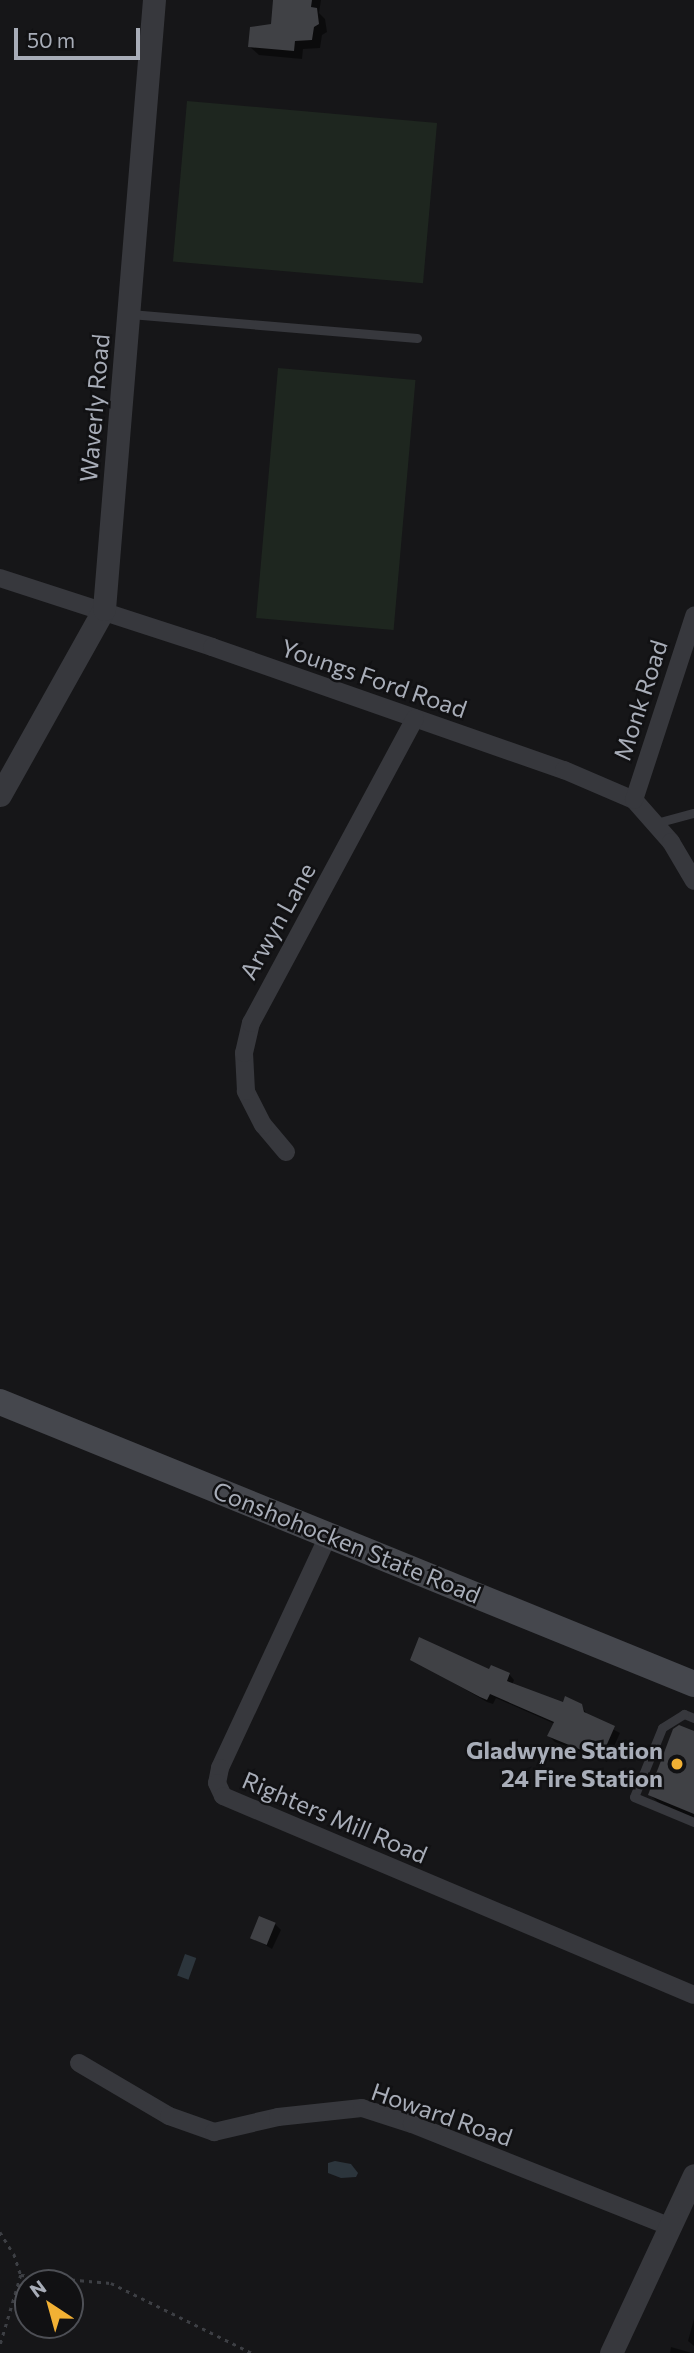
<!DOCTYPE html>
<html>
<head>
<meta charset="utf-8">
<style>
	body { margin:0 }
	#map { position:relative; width:694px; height:2353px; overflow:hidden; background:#161618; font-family:Commissioner,sans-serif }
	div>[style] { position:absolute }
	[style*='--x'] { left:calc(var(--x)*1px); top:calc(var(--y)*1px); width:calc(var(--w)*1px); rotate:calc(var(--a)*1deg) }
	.green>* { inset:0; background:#1e261f; transform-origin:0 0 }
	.water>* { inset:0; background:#2c353c; transform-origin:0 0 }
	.shadow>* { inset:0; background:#0007 }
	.building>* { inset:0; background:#404145; transform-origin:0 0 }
	.path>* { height:2.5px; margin-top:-1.25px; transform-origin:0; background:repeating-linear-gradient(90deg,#3d3f44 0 3.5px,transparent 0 8.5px) }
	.service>* { height:9px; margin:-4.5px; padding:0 4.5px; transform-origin:4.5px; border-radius:4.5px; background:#37383d }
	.minor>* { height:18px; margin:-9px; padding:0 9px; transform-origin:9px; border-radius:9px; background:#37383d }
	.tertiary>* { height:23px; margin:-11.5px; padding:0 11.5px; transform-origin:11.5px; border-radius:11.5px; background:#37383d }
	.secondary>* { height:26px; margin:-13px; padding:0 13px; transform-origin:13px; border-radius:13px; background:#45474d }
	.dots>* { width:19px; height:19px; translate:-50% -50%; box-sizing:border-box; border:4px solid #111113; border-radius:50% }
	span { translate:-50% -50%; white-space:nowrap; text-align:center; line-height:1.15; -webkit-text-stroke:5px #111113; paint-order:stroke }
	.street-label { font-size:24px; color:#a8adb8 }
	.poi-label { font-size:24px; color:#a8adb8; font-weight:700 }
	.right { translate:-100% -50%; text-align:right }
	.north { position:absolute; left:14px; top:2269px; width:70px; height:70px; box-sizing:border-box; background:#111113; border:2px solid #4d4f55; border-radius:50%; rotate:324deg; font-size:19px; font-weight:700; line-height:28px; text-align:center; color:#a8adb8 }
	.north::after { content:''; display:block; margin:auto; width:24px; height:32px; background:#f2b134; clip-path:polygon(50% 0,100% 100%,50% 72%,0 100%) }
	.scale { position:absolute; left:14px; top:28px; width:126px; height:32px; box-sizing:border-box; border:4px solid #a8adb8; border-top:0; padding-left:9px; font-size:21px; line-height:24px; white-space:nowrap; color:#a8adb8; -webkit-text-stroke:5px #111113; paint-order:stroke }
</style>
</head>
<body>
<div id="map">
	<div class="green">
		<i style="left:187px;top:101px;width:251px;height:161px;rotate:5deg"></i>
		<i style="left:278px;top:368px;width:138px;height:251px;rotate:5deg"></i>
	</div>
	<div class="water">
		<i style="left:185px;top:1954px;width:12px;height:23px;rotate:20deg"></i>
		<i style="clip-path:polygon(335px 2161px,351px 2164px,358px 2173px,356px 2177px,341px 2178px,328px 2173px,328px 2163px)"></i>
	</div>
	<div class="shadow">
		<i style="clip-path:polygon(275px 0,321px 0,319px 13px,325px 19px,327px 32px,322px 35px,320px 48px,303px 49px,302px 59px,259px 55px,250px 47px,273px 26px)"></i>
		<i style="clip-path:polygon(412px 1659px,509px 1674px,514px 1680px,512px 1685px,564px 1704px,581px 1705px,588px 1716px,620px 1733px,607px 1762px,555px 1742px,549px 1736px,555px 1724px,496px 1698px,493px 1704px,487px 1702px)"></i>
		<i style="clip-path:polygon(694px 1733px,694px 1820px,662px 1806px,650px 1795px)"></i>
		<i style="clip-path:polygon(275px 1924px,281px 1930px,272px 1949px,252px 1937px)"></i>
		<i style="clip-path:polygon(694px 2319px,694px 2346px,688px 2341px)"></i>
		<i style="clip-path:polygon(671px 2347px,692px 2353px,670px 2353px)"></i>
	</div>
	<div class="building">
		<i style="clip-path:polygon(273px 0,312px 0,311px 7px,317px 8px,319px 24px,314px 27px,312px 40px,295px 41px,294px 51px,248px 47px,250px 27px,271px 24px)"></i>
		<i style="clip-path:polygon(419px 1637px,489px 1669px,491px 1665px,510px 1673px,507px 1681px,563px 1702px,565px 1696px,582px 1704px,584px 1712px,615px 1726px,601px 1758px,547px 1736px,554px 1722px,490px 1694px,487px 1700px,480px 1697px,410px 1660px)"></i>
		<i style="clip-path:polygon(679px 1725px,694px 1731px,694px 1814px,648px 1795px,673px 1729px)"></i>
		<i style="left:259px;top:1916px;width:18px;height:24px;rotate:22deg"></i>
	</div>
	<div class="path">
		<i style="--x:0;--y:2232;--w:26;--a:58"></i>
		<i style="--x:14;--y:2254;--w:22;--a:72"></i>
		<i style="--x:21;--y:2275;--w:74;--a:106.5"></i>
		<i style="--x:21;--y:2275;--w:90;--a:5.1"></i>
		<i style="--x:111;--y:2283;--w:157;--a:26.4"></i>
	</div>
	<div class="service">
		<i style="--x:130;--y:314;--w:288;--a:4.8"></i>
		<i style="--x:656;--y:823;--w:39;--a:-15"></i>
		<i style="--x:694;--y:1718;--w:11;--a:-158"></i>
		<i style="--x:684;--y:1714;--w:26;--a:148"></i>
		<i style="--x:662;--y:1728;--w:74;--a:112.1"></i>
		<i style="--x:634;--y:1797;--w:65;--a:22.6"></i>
	</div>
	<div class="minor">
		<i style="--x:0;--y:578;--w:223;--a:18"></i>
		<i style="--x:212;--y:647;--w:373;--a:19.3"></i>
		<i style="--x:564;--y:770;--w:76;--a:23.2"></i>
		<i style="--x:634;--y:800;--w:56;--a:48.6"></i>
		<i style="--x:671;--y:842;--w:45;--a:59.5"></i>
		<i style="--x:634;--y:800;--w:194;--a:-71.9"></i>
		<i style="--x:286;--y:1152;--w:35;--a:-130"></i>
		<i style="--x:263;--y:1125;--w:38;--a:-117"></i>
		<i style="--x:246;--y:1091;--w:38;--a:-93"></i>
		<i style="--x:244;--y:1053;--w:31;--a:-77"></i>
		<i style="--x:251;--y:1023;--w:346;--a:-61.7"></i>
		<i style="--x:329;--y:1534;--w:258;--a:115"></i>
		<i style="--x:220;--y:1768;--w:15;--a:101"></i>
		<i style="--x:217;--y:1783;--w:14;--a:65"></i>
		<i style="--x:223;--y:1796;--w:511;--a:22.9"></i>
		<i style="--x:79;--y:2063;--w:104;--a:30.5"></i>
		<i style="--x:169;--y:2116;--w:48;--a:19.6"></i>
		<i style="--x:214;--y:2132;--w:66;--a:-13.2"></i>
		<i style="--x:278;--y:2117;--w:84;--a:-6.1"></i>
		<i style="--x:362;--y:2108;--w:52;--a:17.7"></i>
		<i style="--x:412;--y:2124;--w:279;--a:21.7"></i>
	</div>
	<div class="tertiary">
		<i style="--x:0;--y:795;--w:213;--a:-60.8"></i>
		<i style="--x:104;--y:609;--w:611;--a:-85.31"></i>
		<i style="--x:611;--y:2353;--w:196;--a:-65"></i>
	</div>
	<div class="secondary">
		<i style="--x:0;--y:1402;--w:749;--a:22.11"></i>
	</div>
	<div class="dots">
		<i style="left:677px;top:1764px;background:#f2b134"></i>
	</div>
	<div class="street-label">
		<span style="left:94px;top:408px;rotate:-85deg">Waverly Road</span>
		<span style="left:374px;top:678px;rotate:19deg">Youngs Ford Road</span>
		<span style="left:640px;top:700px;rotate:-72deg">Monk Road</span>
		<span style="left:277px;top:921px;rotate:-61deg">Arwyn Lane</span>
		<span style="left:347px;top:1542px;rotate:22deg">Conshohocken State Road</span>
		<span style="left:335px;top:1817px;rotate:23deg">Righters Mill Road</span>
		<span style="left:442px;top:2114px;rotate:19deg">Howard Road</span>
	</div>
	<div class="poi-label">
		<span class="right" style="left:663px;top:1764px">Gladwyne Station<br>24 Fire Station</span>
	</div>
	<div class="north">N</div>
	<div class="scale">50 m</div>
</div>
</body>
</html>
